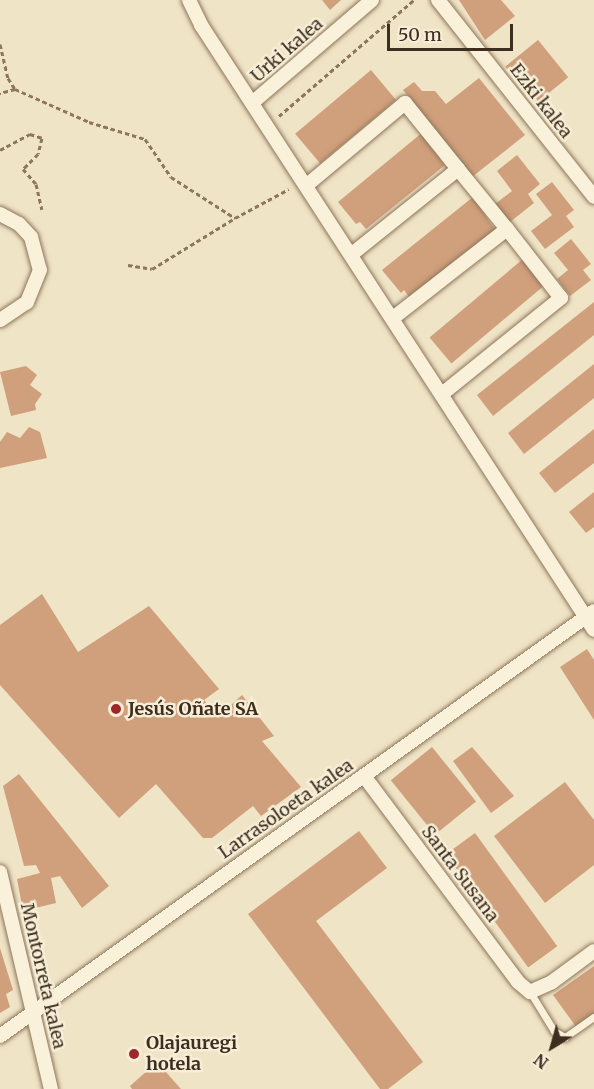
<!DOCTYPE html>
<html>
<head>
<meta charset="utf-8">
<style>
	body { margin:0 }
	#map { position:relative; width:594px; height:1089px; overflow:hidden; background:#f0e4c6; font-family:Merriweather,serif }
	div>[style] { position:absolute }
	.building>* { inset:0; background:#d09f7b; transform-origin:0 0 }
	.path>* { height:3px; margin-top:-1.5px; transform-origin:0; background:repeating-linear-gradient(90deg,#8d765b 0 4.5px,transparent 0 7.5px) }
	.roads { filter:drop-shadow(0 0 2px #8d765b) drop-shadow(0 0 2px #8d765b) }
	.lane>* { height:7px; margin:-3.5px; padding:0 3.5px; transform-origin:3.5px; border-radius:3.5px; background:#faf1db }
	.street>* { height:14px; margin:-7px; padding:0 7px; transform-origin:7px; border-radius:7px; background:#faf1db }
	.dots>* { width:16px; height:16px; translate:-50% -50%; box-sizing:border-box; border:3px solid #f7eed7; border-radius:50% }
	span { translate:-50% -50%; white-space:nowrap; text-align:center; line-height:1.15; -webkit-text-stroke:5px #f7eed7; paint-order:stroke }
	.street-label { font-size:18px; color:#3d2e1f }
	.poi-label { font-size:18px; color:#3d2e1f; font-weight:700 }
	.left { translate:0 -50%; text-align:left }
	.north { position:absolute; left:522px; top:1017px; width:60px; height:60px; -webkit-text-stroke:4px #f7eed7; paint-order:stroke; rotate:217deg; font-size:16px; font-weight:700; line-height:24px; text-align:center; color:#3d2e1f }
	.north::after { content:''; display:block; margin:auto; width:21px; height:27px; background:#3d2e1f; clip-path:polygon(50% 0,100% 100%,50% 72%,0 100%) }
	.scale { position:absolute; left:387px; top:24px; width:126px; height:27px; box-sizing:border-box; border:3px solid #3d2e1f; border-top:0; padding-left:8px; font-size:18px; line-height:21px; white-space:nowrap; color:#3d2e1f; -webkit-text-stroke:4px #f7eed7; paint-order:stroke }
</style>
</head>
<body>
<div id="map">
	<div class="building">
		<i style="clip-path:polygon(322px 0,341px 0,330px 10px)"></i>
		<i style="clip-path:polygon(459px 0,501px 0,515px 16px,485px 40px)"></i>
		<i style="left:538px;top:40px;width:48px;height:42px;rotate:51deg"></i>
		<i style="left:371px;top:70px;width:39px;height:99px;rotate:50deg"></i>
		<i style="clip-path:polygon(479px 78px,525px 135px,472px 177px,403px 90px,414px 82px,422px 91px,435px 91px,446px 104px)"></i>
		<i style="clip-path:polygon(423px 132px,443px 156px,440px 159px,445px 165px,366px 229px,360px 222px,356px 224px,338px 202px)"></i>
		<i style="clip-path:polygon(517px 155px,540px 184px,528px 194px,534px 203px,510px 222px,495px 204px,512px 191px,497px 171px)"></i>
		<i style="clip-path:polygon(552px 182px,574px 210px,566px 216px,574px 227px,545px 249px,531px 231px,552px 215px,536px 194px)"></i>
		<i style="clip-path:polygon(473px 197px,495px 230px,410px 298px,404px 290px,401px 293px,382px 270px)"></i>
		<i style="clip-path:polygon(571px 239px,591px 264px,583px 270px,591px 280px,570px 296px,557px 279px,568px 270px,554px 253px)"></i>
		<i style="left:523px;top:259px;width:34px;height:122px;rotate:50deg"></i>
		<i style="clip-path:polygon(594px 302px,594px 335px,493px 416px,477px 395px)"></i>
		<i style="clip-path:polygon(594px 364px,594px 398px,524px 454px,508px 433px)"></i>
		<i style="clip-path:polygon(26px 366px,37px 375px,30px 385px,42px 394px,35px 404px,36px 410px,11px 416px,0 372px)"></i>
		<i style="clip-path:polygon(29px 427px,40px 432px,47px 458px,0 468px,0 442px,7px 432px,20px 438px)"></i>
		<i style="clip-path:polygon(594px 429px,594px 463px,555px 493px,539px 473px)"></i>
		<i style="clip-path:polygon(594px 492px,594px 527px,586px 533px,569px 512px)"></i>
		<i style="clip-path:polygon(42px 594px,78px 652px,149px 606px,219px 689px,204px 700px,218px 717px,242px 695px,274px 736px,262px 741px,301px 787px,261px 816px,253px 806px,212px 838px,203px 838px,156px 784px,119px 818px,0 685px,0 625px)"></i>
		<i style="clip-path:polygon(587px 649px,594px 660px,594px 720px,560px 667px)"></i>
		<i style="left:432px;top:747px;width:70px;height:53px;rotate:51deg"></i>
		<i style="clip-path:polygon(472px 747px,514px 796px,491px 813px,453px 761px)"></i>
		<i style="clip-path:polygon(19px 774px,109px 886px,82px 908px,60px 876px,51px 878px,56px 903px,23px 911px,17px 879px,40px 873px,36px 865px,24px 866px,3px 786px)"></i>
		<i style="clip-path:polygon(565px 782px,594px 820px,594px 865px,545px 903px,494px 836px)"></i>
		<i style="clip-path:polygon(359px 831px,387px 868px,316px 921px,423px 1062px,388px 1089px,380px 1089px,248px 914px)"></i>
		<i style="left:475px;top:833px;width:140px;height:36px;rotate:54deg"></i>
		<i style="clip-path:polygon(0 948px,13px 990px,6px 994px,10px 1007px,0 1013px)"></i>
		<i style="clip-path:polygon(594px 966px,594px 1016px,577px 1028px,553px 995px)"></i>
		<i style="clip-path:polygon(157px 1062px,181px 1089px,132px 1089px,130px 1086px)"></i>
	</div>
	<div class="path">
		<i style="left:0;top:44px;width:35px;rotate:77deg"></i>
		<i style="left:8px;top:78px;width:13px;rotate:58deg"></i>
		<i style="left:15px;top:89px;width:16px;rotate:165deg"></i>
		<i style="left:15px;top:89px;width:81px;rotate:24deg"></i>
		<i style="left:89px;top:122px;width:59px;rotate:16.9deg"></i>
		<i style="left:145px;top:139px;width:46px;rotate:55.6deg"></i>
		<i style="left:171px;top:177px;width:76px;rotate:32.6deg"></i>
		<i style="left:235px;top:218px;width:61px;rotate:-28.2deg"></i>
		<i style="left:279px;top:116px;width:178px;rotate:-40.7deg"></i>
		<i style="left:0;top:150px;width:34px;rotate:-28deg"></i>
		<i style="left:30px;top:134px;width:13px;rotate:18deg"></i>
		<i style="left:42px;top:138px;width:16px;rotate:104deg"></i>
		<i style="left:38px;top:154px;width:21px;rotate:135deg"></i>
		<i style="left:23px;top:169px;width:20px;rotate:49deg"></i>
		<i style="left:36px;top:184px;width:26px;rotate:77deg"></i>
		<i style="left:128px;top:265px;width:24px;rotate:9deg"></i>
		<i style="left:152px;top:269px;width:97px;rotate:-31.6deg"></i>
	</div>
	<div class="roads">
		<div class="lane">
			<i style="left:530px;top:992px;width:46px;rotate:58.4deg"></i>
			<i style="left:554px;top:1031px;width:13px;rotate:29deg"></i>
			<i style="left:565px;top:1037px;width:35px;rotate:-35deg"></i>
		</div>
		<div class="street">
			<i style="left:189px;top:0;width:28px;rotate:64deg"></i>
			<i style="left:201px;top:25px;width:721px;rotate:56.99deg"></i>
			<i style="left:438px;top:0;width:251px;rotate:51.6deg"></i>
			<i style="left:252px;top:103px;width:158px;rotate:-40.6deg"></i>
			<i style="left:307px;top:185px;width:128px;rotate:-39.9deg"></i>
			<i style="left:405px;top:103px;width:85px;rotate:51.2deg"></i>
			<i style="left:0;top:214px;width:21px;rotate:28deg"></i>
			<i style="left:19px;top:224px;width:18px;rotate:47deg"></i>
			<i style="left:31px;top:237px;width:34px;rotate:75deg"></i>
			<i style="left:40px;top:270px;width:35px;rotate:112deg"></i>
			<i style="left:27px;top:302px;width:32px;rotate:146deg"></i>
			<i style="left:352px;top:254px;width:136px;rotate:-38.7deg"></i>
			<i style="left:458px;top:169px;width:77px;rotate:50.8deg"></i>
			<i style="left:507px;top:229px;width:145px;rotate:142deg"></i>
			<i style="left:442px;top:394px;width:153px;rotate:-38.9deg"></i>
			<i style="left:561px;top:298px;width:88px;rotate:-128deg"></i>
			<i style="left:364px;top:776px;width:257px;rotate:53.2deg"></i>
			<i style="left:518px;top:982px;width:16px;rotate:40deg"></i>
			<i style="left:530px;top:992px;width:24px;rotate:-24deg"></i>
			<i style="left:552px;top:982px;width:52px;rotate:-36.4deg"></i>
			<i style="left:0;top:872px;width:223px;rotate:76.8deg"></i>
			<i style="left:0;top:1036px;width:730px;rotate:-35.58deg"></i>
		</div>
	</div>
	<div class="dots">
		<i style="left:116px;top:709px;background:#9e2828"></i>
		<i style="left:134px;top:1054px;background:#9e2828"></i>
	</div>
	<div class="street-label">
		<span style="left:287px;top:50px;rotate:-41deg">Urki kalea</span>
		<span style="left:541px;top:101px;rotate:52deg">Ezki kalea</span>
		<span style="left:286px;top:809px;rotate:-35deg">Larrasoloeta kalea</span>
		<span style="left:460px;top:874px;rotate:53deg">Santa Susana</span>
		<span style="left:43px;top:976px;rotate:77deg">Montorreta kalea</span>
	</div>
	<div class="poi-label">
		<span class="left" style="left:128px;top:709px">Jesús Oñate SA</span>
		<span class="left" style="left:146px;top:1054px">Olajauregi<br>hotela</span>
	</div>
	<div class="north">N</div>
	<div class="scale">50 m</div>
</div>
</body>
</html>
